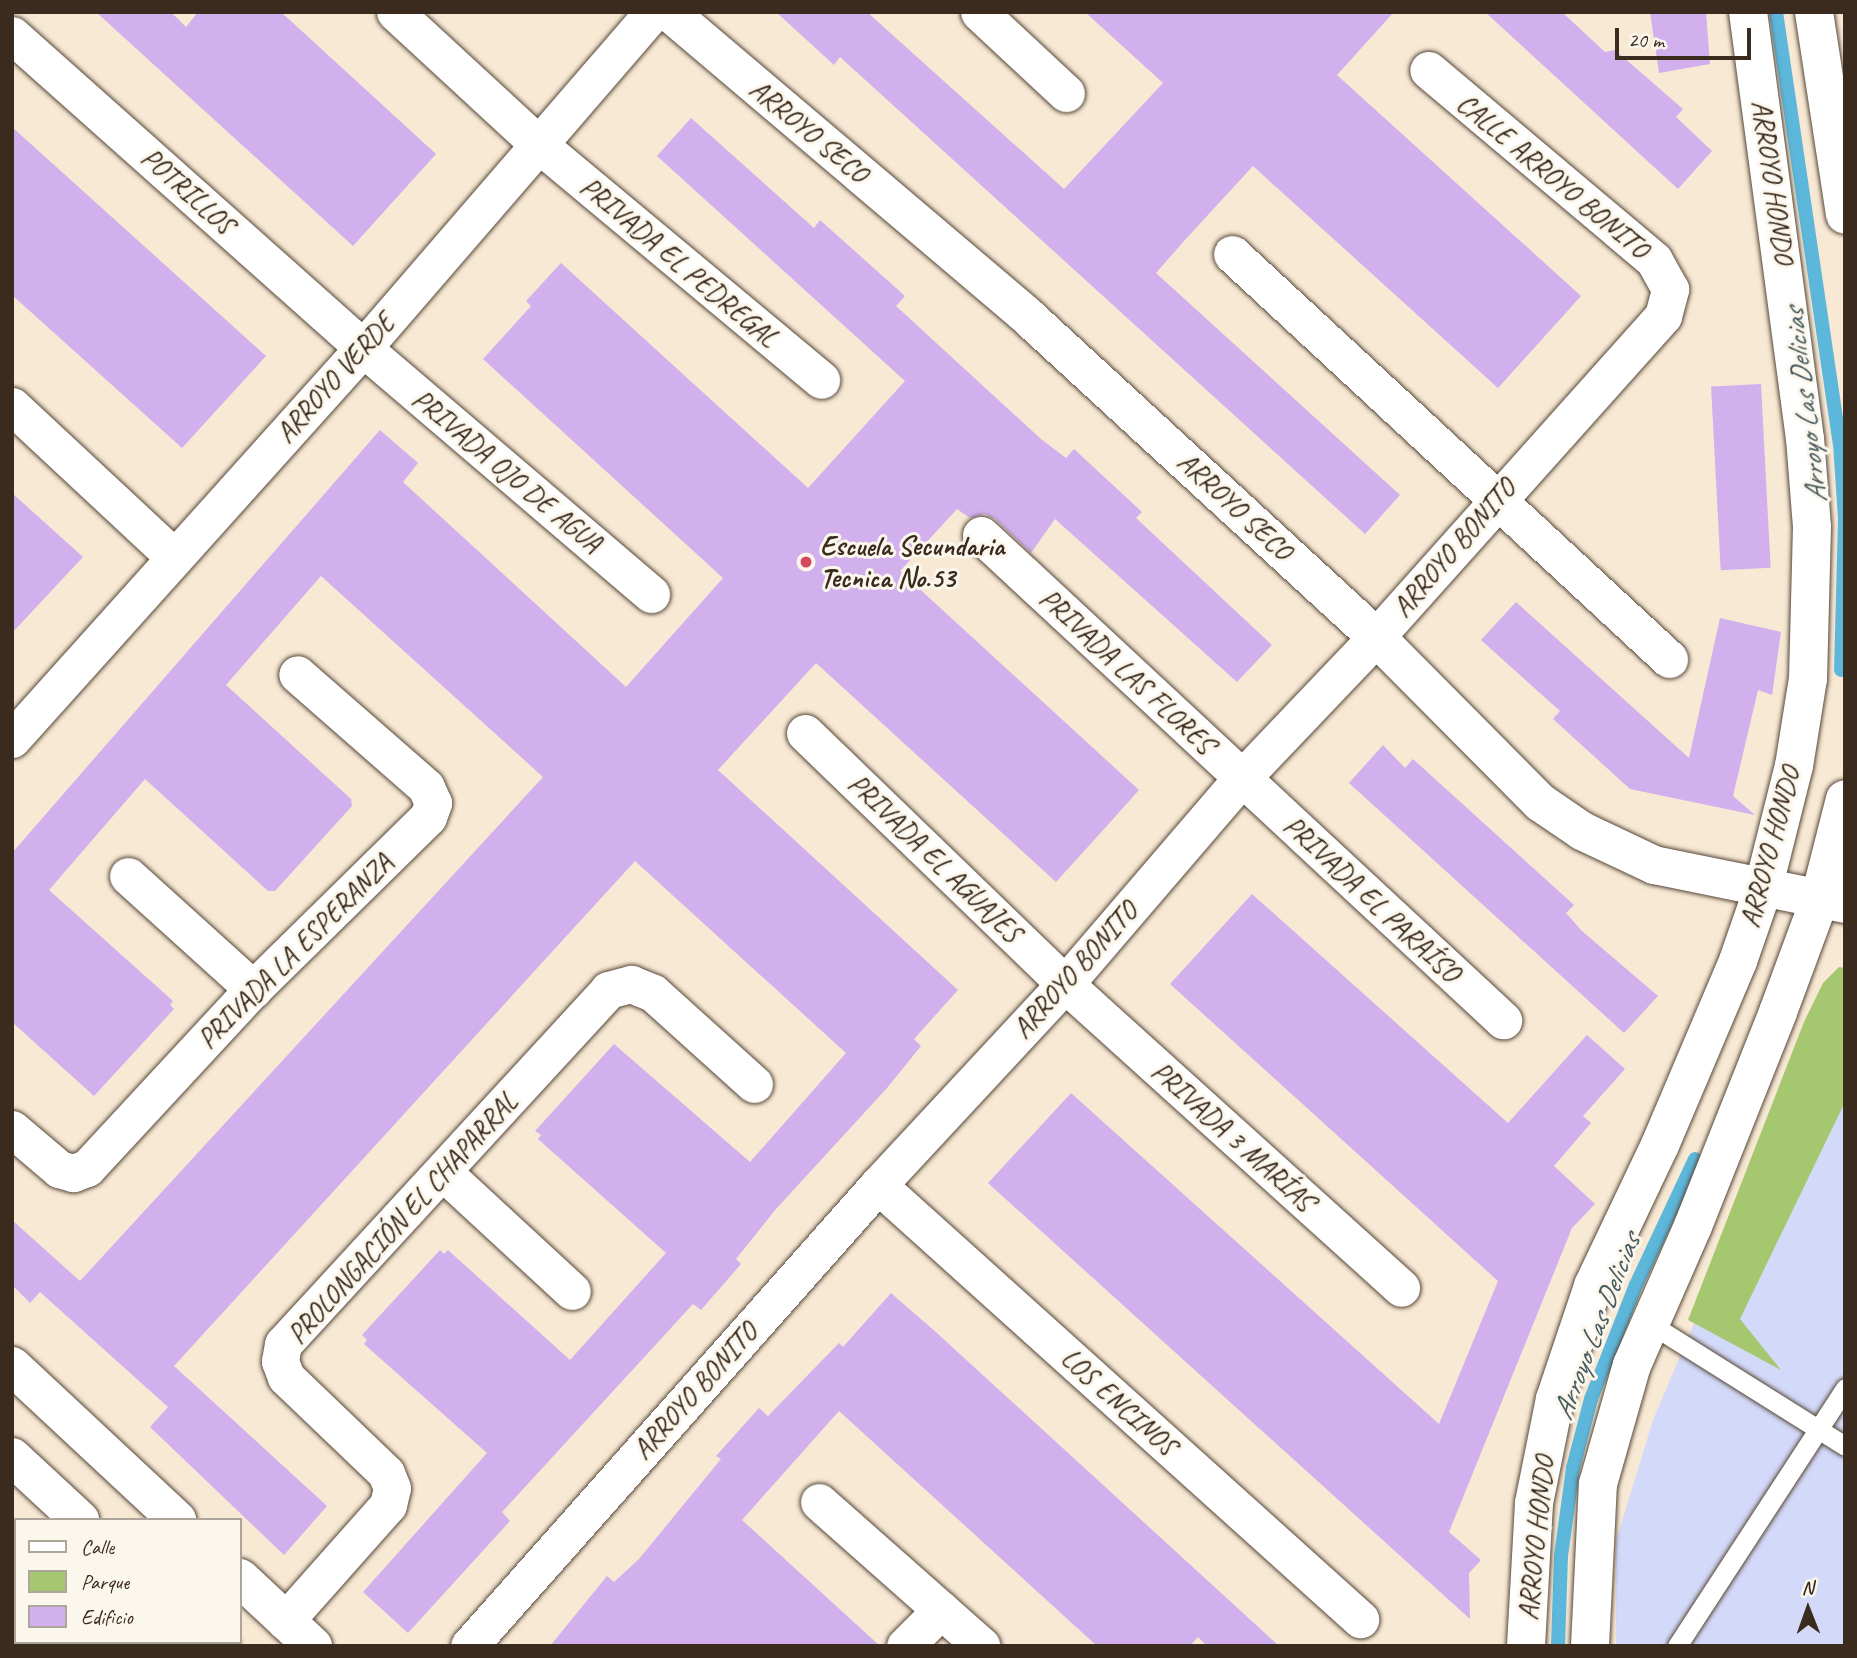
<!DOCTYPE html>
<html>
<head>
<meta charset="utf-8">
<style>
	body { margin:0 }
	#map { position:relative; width:1857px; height:1658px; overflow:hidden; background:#f7e9d4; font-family:Caveat,sans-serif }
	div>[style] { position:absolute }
	.built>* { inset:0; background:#d3d9f9 }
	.green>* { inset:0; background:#a4c770 }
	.stream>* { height:14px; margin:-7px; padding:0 7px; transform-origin:7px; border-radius:7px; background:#5db7db }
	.building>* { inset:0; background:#d2b0ed; transform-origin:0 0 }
	.roads { filter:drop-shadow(0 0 2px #574739) drop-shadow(0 0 2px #574739) }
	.service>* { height:19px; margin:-9.5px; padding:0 9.5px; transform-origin:9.5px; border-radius:9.5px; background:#fff }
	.minor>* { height:37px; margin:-18.5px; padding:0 18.5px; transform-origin:18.5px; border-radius:18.5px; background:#fff }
	.tertiary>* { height:38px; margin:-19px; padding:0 19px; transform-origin:19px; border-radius:19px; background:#fff }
	.secondary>* { height:38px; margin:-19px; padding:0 19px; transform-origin:19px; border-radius:19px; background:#fff }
	.dots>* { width:19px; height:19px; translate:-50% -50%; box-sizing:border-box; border:4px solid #fbf7ec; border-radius:50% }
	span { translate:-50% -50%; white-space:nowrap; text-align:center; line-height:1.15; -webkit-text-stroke:6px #fbf7ec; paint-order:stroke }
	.street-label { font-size:28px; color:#3b2a1e }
	.poi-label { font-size:28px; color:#3b2a1e; font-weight:700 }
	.left { translate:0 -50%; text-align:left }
	.water-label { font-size:30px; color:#475b60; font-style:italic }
	.frame { position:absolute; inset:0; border:14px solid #3b2a1e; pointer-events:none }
	.legend { position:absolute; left:14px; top:1518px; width:228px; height:126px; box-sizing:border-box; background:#fbf7ec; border:2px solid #aea59a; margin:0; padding:9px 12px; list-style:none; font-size:21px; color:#3b2a1e }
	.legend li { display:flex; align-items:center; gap:14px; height:35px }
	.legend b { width:35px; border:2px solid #aea59a }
	.north { position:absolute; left:1773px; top:1574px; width:70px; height:70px; -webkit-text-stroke:5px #fbf7ec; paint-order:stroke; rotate:359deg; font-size:19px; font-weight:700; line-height:28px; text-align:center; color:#3b2a1e }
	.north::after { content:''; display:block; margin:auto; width:24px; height:32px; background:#3b2a1e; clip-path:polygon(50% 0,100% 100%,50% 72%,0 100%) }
	.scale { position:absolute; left:1615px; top:28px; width:136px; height:32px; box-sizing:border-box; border:4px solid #3b2a1e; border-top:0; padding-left:9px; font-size:21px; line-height:24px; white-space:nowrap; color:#3b2a1e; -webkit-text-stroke:5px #fbf7ec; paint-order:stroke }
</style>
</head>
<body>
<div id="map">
	<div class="built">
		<i style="clip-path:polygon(1845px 990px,1845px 1646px,1616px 1646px,1616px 1541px,1653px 1420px,1826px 1014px)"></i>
	</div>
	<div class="green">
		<i style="clip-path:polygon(1839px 967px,1845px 968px,1845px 1102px,1740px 1319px,1781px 1370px,1688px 1320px,1804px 1022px,1823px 983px)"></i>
	</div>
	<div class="stream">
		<i style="left:1776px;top:12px;width:436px;rotate:81.6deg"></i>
		<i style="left:1840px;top:443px;width:76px;rotate:86.2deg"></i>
		<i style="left:1845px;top:519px;width:151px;rotate:91.5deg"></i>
		<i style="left:1558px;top:1646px;width:90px;rotate:-88.1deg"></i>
		<i style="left:1561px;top:1556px;width:89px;rotate:-82.2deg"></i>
		<i style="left:1573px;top:1468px;width:71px;rotate:-75.4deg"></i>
		<i style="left:1591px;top:1399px;width:123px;rotate:-68.5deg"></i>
		<i style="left:1636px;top:1285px;width:139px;rotate:-64.9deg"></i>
	</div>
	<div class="building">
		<i style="clip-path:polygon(96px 12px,171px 12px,186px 27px,198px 12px,281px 12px,436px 154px,353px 246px)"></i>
		<i style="clip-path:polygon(776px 12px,867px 12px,1064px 189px,1163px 83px,1085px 12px,1394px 12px,1337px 75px,1581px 296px,1498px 388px,1253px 166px,1184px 241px,1156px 273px,1400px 495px,1365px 534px,840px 57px,834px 65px)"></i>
		<i style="clip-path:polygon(1485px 12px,1562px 12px,1605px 52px,1615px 50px,1683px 109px,1676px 117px,1712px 151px,1678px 189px)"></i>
		<i style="clip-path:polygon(1650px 12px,1706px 12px,1710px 64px,1659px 73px)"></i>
		<i style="clip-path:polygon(691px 118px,814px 228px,820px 220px,905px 296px,896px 306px,1041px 439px,1066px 458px,1074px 449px,1142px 512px,1136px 518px,1272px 645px,1237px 682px,1055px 519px,1031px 553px,995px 519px,985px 514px,970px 518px,957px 509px,900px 571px,1139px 790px,1105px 828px,1056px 882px,816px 663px,718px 770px,958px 990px,914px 1039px,921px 1046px,887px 1088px,776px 1209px,736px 1259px,741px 1264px,701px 1310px,693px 1304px,502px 1512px,510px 1521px,408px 1633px,363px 1592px,487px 1453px,364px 1344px,367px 1340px,362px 1335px,440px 1250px,444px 1254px,448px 1250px,570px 1360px,666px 1253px,538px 1139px,541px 1135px,535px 1131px,614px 1044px,750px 1162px,846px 1053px,635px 861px,174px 1366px,327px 1506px,284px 1555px,150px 1427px,168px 1407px,40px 1292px,30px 1303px,12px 1285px,12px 1220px,80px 1281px,543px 777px,321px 576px,226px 685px,351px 799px,352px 806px,275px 891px,268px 891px,145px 779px,49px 890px,173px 1001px,170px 1005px,174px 1009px,94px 1096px,12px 1022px,12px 853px,380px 430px,418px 463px,403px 482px,626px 687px,723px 578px,483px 359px,531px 306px,526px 301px,561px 263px,808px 488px,905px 381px,657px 156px)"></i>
		<i style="clip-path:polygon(12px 127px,266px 356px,182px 448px,12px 295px)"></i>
		<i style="left:1761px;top:384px;width:184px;height:50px;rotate:87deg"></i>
		<i style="clip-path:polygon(12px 493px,83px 557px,12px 633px)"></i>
		<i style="clip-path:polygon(1516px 602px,1689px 758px,1720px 618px,1781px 632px,1772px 695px,1758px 690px,1733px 796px,1755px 815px,1630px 789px,1553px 719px,1560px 711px,1481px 640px)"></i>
		<i style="clip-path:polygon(1383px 745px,1405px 768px,1413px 759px,1574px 905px,1566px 913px,1582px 931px,1658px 996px,1624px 1033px,1349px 783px)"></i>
		<i style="clip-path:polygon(1252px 894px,1508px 1123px,1587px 1035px,1625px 1069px,1583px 1116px,1591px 1123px,1554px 1166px,1595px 1204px,1572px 1228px,1449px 1532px,1481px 1560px,1469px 1573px,1470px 1619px,988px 1183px,1071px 1093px,1439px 1424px,1498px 1281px,1170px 984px)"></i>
		<i style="clip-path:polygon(891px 1293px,938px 1334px,1279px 1646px,1207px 1646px,1198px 1637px,1190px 1646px,1097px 1646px,839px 1411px,742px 1520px,880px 1646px,550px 1646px,607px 1576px,614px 1582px,639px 1559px,721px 1459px,716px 1456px,759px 1408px,768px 1416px,839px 1343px,843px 1347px)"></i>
	</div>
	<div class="roads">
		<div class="service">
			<i style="left:1649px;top:1323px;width:231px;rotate:32.1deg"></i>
			<i style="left:1677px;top:1646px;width:308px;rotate:-56.9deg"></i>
		</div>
		<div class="minor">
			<i style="left:395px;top:12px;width:193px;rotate:42.7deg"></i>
			<i style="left:537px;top:143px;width:370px;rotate:39.8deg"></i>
			<i style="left:979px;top:12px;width:119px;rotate:43deg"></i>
			<i style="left:12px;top:35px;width:470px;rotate:41.7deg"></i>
			<i style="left:363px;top:348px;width:379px;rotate:40.5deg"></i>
			<i style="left:1232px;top:254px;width:596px;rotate:42.82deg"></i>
			<i style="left:12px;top:406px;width:220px;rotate:43deg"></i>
			<i style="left:981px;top:535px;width:713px;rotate:42.9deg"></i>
			<i style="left:805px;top:733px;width:361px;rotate:44deg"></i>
			<i style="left:1065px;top:984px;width:453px;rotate:42.1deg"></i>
			<i style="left:12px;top:739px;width:525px;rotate:-48.09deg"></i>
			<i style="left:363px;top:348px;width:444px;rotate:-49.2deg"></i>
			<i style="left:128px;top:876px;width:169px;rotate:42.1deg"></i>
			<i style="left:12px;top:1129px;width:62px;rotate:40.4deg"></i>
			<i style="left:59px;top:1169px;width:15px;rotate:16deg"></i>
			<i style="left:73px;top:1173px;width:15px;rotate:-20deg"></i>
			<i style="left:87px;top:1168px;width:244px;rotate:-47.2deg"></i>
			<i style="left:253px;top:989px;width:245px;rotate:-44.5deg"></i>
			<i style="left:428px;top:817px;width:15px;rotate:-70deg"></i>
			<i style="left:433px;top:803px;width:17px;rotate:-114deg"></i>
			<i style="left:426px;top:787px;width:171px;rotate:-138.8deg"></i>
			<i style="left:444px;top:1173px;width:174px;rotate:42.7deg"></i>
			<i style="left:878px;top:1185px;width:649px;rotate:42deg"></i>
			<i style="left:819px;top:1502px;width:217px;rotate:41.5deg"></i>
			<i style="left:285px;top:1621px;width:155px;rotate:-48.4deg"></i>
			<i style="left:388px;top:1505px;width:17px;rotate:-77deg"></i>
			<i style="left:392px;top:1488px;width:16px;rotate:-112deg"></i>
			<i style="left:386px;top:1473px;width:139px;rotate:-136.2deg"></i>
			<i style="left:286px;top:1377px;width:17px;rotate:-111deg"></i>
			<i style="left:280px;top:1361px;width:17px;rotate:-80deg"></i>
			<i style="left:283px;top:1344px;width:481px;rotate:-47.4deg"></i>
			<i style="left:608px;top:990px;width:24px;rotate:-15deg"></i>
			<i style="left:631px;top:984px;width:24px;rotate:22deg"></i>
			<i style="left:653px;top:993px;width:136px;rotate:42deg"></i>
			<i style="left:469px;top:1646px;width:616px;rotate:-48.42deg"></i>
			<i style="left:878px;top:1185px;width:275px;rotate:-47.1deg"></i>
			<i style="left:1065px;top:984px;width:270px;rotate:-49.4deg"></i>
			<i style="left:1241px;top:779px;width:196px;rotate:-46.4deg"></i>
			<i style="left:1376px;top:637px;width:431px;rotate:-48.2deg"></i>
			<i style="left:1663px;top:316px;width:28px;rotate:-75deg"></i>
			<i style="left:1670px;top:289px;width:33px;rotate:-119deg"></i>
			<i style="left:1654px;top:260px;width:295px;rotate:-139.9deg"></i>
			<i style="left:905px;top:1646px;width:51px;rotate:-45deg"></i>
		</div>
		<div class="tertiary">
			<i style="left:669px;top:12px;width:468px;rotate:40.3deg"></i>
			<i style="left:1026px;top:315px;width:476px;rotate:42.6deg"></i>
			<i style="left:1376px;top:637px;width:234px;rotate:45.2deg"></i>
			<i style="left:1541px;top:803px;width:50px;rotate:34.3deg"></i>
			<i style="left:1582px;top:831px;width:80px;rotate:25.3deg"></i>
			<i style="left:1654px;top:865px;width:195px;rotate:11.5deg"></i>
			<i style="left:1814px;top:12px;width:205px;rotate:81.3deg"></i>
			<i style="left:1526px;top:1646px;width:143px;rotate:-86.8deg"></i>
			<i style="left:1534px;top:1503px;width:106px;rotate:-78.6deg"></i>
			<i style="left:1555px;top:1399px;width:119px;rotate:-71.4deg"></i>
			<i style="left:1593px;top:1286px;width:156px;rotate:-64.6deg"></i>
			<i style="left:1660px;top:1145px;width:200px;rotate:-67deg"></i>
			<i style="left:1738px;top:961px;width:76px;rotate:-70.9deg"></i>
			<i style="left:1763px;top:889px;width:127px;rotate:-75.9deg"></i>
			<i style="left:1794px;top:766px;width:88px;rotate:-80.9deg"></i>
			<i style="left:1808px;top:679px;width:152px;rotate:-88.5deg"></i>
			<i style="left:1812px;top:527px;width:88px;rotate:-94.5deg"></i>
			<i style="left:1805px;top:439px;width:431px;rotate:-97.6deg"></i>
			<i style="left:1590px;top:1646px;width:162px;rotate:-87.2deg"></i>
			<i style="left:1598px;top:1484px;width:124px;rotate:-74.1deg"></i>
			<i style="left:1632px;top:1365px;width:152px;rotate:-66.3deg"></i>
			<i style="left:1693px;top:1226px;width:230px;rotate:-68.3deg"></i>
			<i style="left:1778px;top:1012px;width:118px;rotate:-69.7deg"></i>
			<i style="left:1819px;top:901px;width:105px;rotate:-75.7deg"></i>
		</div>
		<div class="secondary">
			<i style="left:12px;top:1366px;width:226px;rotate:43deg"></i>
			<i style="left:12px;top:1457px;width:93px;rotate:42.8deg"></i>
			<i style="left:240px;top:1578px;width:100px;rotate:43deg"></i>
			<i style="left:216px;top:1642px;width:6px;rotate:45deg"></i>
		</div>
	</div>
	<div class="dots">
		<i style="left:806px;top:562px;background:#d1495b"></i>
	</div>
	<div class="street-label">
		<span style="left:809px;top:131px;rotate:40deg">ARROYO SECO</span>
		<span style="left:1553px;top:176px;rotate:40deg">CALLE ARROYO BONITO</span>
		<span style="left:1773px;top:182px;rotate:82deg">ARROYO HONDO</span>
		<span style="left:188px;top:191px;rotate:42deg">POTRILLOS</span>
		<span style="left:679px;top:262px;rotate:40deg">PRIVADA EL PEDREGAL</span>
		<span style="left:335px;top:378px;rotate:-48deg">ARROYO VERDE</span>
		<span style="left:507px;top:471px;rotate:40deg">PRIVADA OJO DE AGUA</span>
		<span style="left:1235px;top:506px;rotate:43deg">ARROYO SECO</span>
		<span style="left:1454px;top:548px;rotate:-49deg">ARROYO BONITO</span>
		<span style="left:1127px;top:671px;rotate:43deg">PRIVADA LAS FLORES</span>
		<span style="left:1770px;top:847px;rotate:-75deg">ARROYO HONDO</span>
		<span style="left:935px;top:858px;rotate:44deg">PRIVADA EL AGUAJES</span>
		<span style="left:1372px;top:899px;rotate:43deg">PRIVADA EL PARAÍSO</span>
		<span style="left:295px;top:951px;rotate:-45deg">PRIVADA LA ESPERANZA</span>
		<span style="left:1075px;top:970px;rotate:-48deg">ARROYO BONITO</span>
		<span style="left:1233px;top:1136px;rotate:42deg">PRIVADA 3 MARÍAS</span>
		<span style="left:402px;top:1218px;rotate:-48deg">PROLONGACIÓN EL CHAPARRAL</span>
		<span style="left:695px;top:1391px;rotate:-48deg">ARROYO BONITO</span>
		<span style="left:1119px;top:1402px;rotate:42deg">LOS ENCINOS</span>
		<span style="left:1536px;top:1538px;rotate:-84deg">ARROYO HONDO</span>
	</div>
	<div class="poi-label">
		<span class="left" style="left:820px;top:562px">Escuela Secundaria<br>Tecnica No.53</span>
	</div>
	<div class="water-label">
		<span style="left:1805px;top:406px;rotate:-97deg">Arroyo Las Delicias</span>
		<span style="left:1596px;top:1327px;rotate:-69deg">Arroyo Las Delicias</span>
	</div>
	<div class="frame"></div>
	<ul class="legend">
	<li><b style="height:9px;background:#fff"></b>Calle</li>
	<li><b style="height:19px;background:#a4c770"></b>Parque</li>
	<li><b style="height:19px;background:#d2b0ed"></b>Edificio</li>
	</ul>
	<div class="north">N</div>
	<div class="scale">20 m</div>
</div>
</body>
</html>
